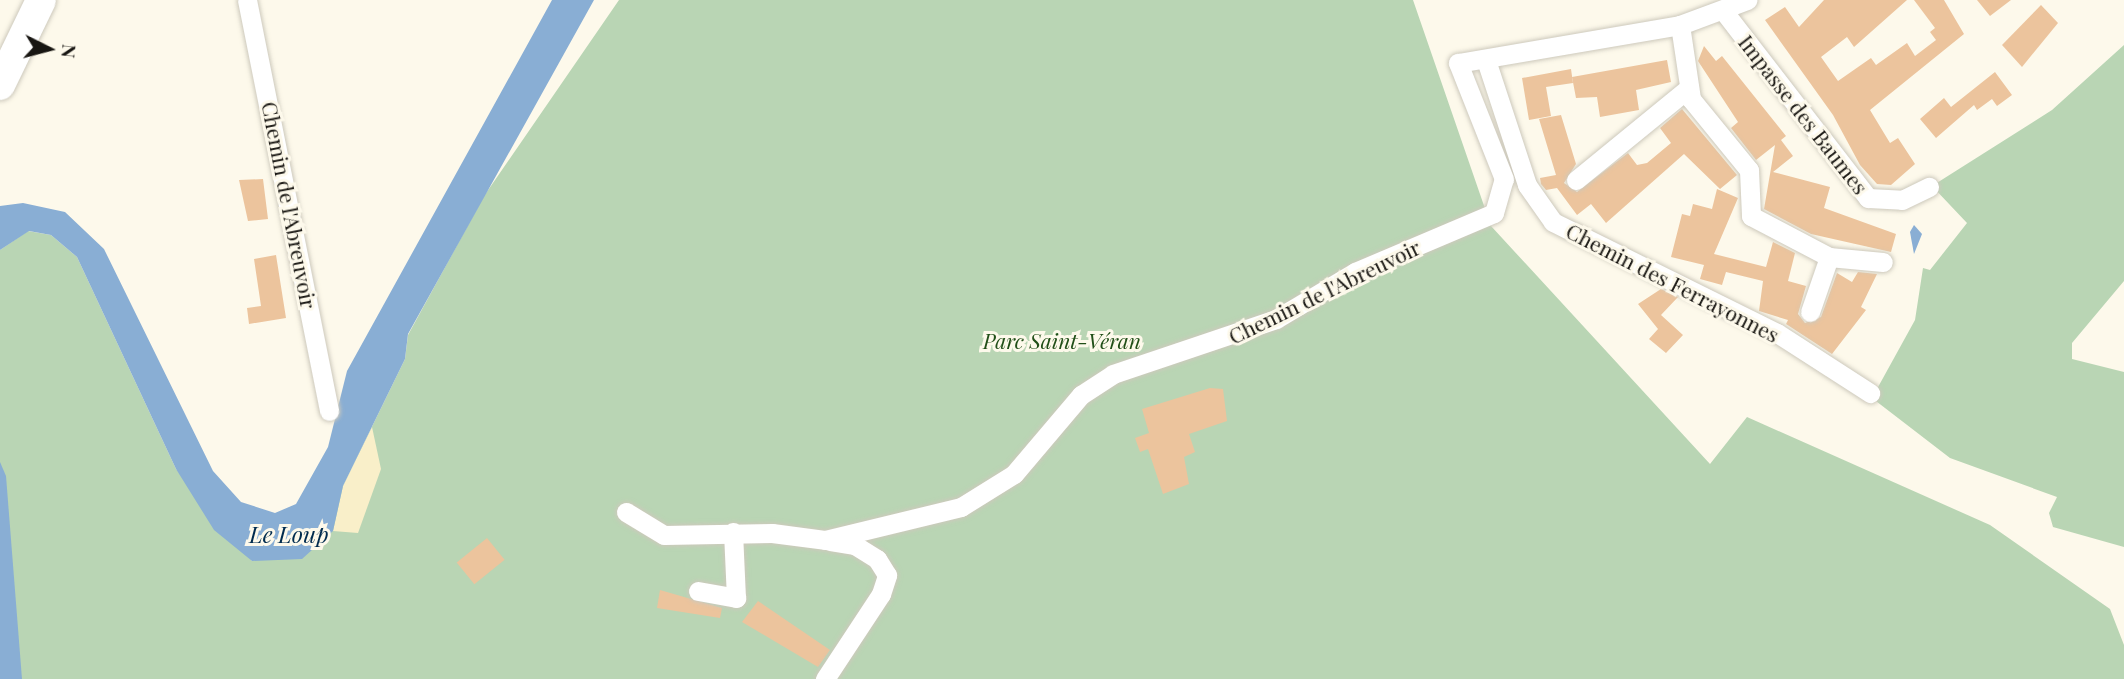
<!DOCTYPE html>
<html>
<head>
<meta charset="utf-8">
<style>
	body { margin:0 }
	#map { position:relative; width:2124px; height:679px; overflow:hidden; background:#fdf9eb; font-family:"Playfair Display",serif }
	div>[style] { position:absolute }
	.green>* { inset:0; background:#b9d5b4 }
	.sand>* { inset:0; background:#f9efc9 }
	.water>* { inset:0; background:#89aed4 }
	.building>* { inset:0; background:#ecc49d; transform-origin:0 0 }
	.roads { filter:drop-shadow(0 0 2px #cdc9bc) drop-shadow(0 0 2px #cdc9bc) }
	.street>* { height:19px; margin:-9.5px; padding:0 9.5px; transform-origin:9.5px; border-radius:9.5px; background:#fff }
	.primary>* { height:30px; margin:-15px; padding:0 15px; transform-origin:15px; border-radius:15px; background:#fff }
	span { translate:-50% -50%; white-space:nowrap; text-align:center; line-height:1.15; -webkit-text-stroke:6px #fdf9eb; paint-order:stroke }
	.street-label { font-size:21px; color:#181612 }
	.park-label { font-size:21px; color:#214f18; font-style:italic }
	.water-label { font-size:23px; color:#002b4e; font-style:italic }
	.north { position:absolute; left:14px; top:14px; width:70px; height:70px; -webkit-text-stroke:5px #fdf9eb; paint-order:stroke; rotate:96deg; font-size:19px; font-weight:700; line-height:28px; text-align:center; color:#181612 }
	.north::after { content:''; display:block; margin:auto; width:24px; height:32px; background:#181612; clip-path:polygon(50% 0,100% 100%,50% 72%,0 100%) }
</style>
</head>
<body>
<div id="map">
	<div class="green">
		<i style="clip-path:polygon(619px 0,1413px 0,1491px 226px,1710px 464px,1747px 417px,1990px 525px,2110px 609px,2124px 645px,2124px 679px,0 679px,0 250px,28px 231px,51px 235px,77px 257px,176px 469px,252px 561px,343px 486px,405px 359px,408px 335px,484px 196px)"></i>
		<i style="clip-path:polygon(2124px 45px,2124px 281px,2072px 343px,2072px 359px,2124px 372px,2124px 547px,2053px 527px,2049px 513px,2057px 497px,1950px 458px,1872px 398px,1915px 320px,1923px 268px,1930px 270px,1967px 223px,1932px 186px,2052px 110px)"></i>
	</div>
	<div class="sand">
		<i style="clip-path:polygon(372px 427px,381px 469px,358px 533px,333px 531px,343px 486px)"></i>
	</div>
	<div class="water">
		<i style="clip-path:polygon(552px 0,594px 0,408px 334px,405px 359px,343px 486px,333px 531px,302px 559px,252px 561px,214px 530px,176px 469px,77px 257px,51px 235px,29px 231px,0 250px,0 206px,23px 203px,65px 212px,104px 249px,213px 471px,241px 502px,275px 513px,296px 504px,328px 447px,347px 371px)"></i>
		<i style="clip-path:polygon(1914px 225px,1922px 234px,1914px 254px,1910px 232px)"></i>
		<i style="clip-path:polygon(0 462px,6px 476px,22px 679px,0 679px)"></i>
	</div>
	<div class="building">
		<i style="clip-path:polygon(1824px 0,1907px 0,1854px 47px,1847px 37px,1821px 57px,1838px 81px,1871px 58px,1876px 65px,1907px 43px,1915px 56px,1936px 40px,1930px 32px,1935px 28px,1914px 0,1944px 0,1964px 34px,1870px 110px,1890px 143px,1898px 138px,1915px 164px,1891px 185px,1877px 184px,1860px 165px,1833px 115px,1765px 20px,1785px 7px,1799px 27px)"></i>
		<i style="clip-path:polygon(1977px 0,2011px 0,1990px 16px)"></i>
		<i style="clip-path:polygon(2041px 5px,2058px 23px,2022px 67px,2002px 45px)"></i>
		<i style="clip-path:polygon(1704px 46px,1716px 61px,1722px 56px,1786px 136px,1781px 140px,1793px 156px,1773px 172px,1830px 187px,1824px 208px,1896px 234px,1891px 252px,1811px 234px,1764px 209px,1775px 145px,1756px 160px,1731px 128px,1738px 122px,1698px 61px)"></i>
		<i style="clip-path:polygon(1667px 60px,1671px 82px,1636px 90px,1639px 110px,1600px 117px,1597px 97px,1576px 98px,1572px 77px)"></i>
		<i style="clip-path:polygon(1571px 69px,1573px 83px,1546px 87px,1551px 116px,1529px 120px,1522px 78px)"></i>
		<i style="clip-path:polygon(1995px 72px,2012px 95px,1997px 106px,1992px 99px,1977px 110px,1974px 105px,1936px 138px,1920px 119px,1944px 98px,1951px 107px)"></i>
		<i style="clip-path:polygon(1682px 109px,1737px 175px,1720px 189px,1684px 154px,1606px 223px,1591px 204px,1577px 215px,1557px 188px,1546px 190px,1541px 184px,1540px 178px,1556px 175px,1539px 119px,1561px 115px,1576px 164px,1564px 183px,1577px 192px,1628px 153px,1637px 165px,1647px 163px,1671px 143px,1660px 128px)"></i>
		<i style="clip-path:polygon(263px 179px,268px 219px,248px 221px,239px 180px)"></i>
		<i style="clip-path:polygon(1717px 189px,1738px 198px,1714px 254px,1766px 267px,1773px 242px,1795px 253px,1788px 281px,1806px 286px,1798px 314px,1805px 323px,1821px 317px,1837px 273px,1852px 282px,1858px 272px,1877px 274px,1861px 307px,1866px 310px,1832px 354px,1786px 324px,1788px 320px,1759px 311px,1763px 281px,1726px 272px,1722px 285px,1700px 279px,1704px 265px,1671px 257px,1682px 214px,1690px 216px,1693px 204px,1712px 209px)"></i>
		<i style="clip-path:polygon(276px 255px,286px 318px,249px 324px,247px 308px,261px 306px,254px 259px)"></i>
		<i style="clip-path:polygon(1661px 289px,1678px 297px,1661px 315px,1683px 335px,1666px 353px,1649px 339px,1658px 329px,1638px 304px)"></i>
		<i style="clip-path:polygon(1210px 388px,1223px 389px,1227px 421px,1189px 434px,1195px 452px,1184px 457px,1189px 484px,1163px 494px,1148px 449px,1140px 452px,1135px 438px,1149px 433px,1142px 409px)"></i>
		<i style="left:487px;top:538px;width:28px;height:39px;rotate:51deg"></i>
		<i style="clip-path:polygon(660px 590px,722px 608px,720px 618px,657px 608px)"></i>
		<i style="clip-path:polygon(758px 601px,830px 650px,818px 667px,742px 622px)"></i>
	</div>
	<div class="roads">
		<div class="street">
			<i style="left:247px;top:0;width:419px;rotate:78.7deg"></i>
			<i style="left:1725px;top:13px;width:234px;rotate:52.3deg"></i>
			<i style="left:1868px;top:198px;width:34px;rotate:3deg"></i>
			<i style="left:1902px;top:200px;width:30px;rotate:-26deg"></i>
			<i style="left:1680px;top:25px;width:75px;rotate:81.5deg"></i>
			<i style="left:1691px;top:99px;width:92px;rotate:50.8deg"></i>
			<i style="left:1749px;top:170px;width:46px;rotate:87.5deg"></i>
			<i style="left:1751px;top:216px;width:88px;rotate:27.7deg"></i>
			<i style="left:1829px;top:257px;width:58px;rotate:109.1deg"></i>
			<i style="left:1486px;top:60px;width:132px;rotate:71.8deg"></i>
			<i style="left:1527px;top:185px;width:45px;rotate:54.9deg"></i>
			<i style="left:1553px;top:222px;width:250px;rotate:26.4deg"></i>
			<i style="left:1777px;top:333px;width:111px;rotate:32.8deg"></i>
			<i style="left:1576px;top:180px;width:146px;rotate:-39.2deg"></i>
			<i style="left:1829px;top:257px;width:54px;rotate:5.3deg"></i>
			<i style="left:626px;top:512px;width:44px;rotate:31.2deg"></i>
			<i style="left:664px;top:535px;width:108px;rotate:-1.1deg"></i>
			<i style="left:772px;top:533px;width:53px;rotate:7.5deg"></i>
			<i style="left:825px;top:540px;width:140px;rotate:-13.6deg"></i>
			<i style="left:961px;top:507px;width:62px;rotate:-31.9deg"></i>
			<i style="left:1014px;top:474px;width:104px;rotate:-49.7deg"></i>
			<i style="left:1081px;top:395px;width:38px;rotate:-33deg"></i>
			<i style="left:1113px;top:374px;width:172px;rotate:-18.6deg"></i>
			<i style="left:1276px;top:319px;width:92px;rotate:-30.7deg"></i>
			<i style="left:1355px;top:272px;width:151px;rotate:-23deg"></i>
			<i style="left:1494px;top:213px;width:35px;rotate:-74deg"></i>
			<i style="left:1504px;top:179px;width:125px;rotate:-111.6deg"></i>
			<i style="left:1458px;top:63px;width:225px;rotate:-9.7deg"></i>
			<i style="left:1680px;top:25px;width:72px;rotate:-20.5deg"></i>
			<i style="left:698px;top:591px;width:39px;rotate:10deg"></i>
			<i style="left:736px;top:598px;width:66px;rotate:-92.6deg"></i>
			<i style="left:825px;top:679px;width:102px;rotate:-56.6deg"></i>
			<i style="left:881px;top:594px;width:20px;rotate:-72deg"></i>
			<i style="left:887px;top:575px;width:19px;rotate:-122deg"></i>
			<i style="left:877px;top:559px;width:26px;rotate:-148deg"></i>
			<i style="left:855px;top:545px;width:25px;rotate:-171deg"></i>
		</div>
		<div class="primary">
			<i style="left:0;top:85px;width:94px;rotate:-64.2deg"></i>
		</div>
	</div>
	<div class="street-label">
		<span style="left:1804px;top:114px;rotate:52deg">Impasse des Baumes</span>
		<span style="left:290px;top:205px;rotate:79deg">Chemin de l'Abreuvoir</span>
		<span style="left:1673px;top:282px;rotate:27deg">Chemin des Ferrayonnes</span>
		<span style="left:1324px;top:291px;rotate:-26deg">Chemin de l'Abreuvoir</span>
	</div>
	<div class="park-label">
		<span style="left:1062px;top:340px">Parc Saint-Véran</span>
	</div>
	<div class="water-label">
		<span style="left:289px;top:534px">Le Loup</span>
	</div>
	<div class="north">N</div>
</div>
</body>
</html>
